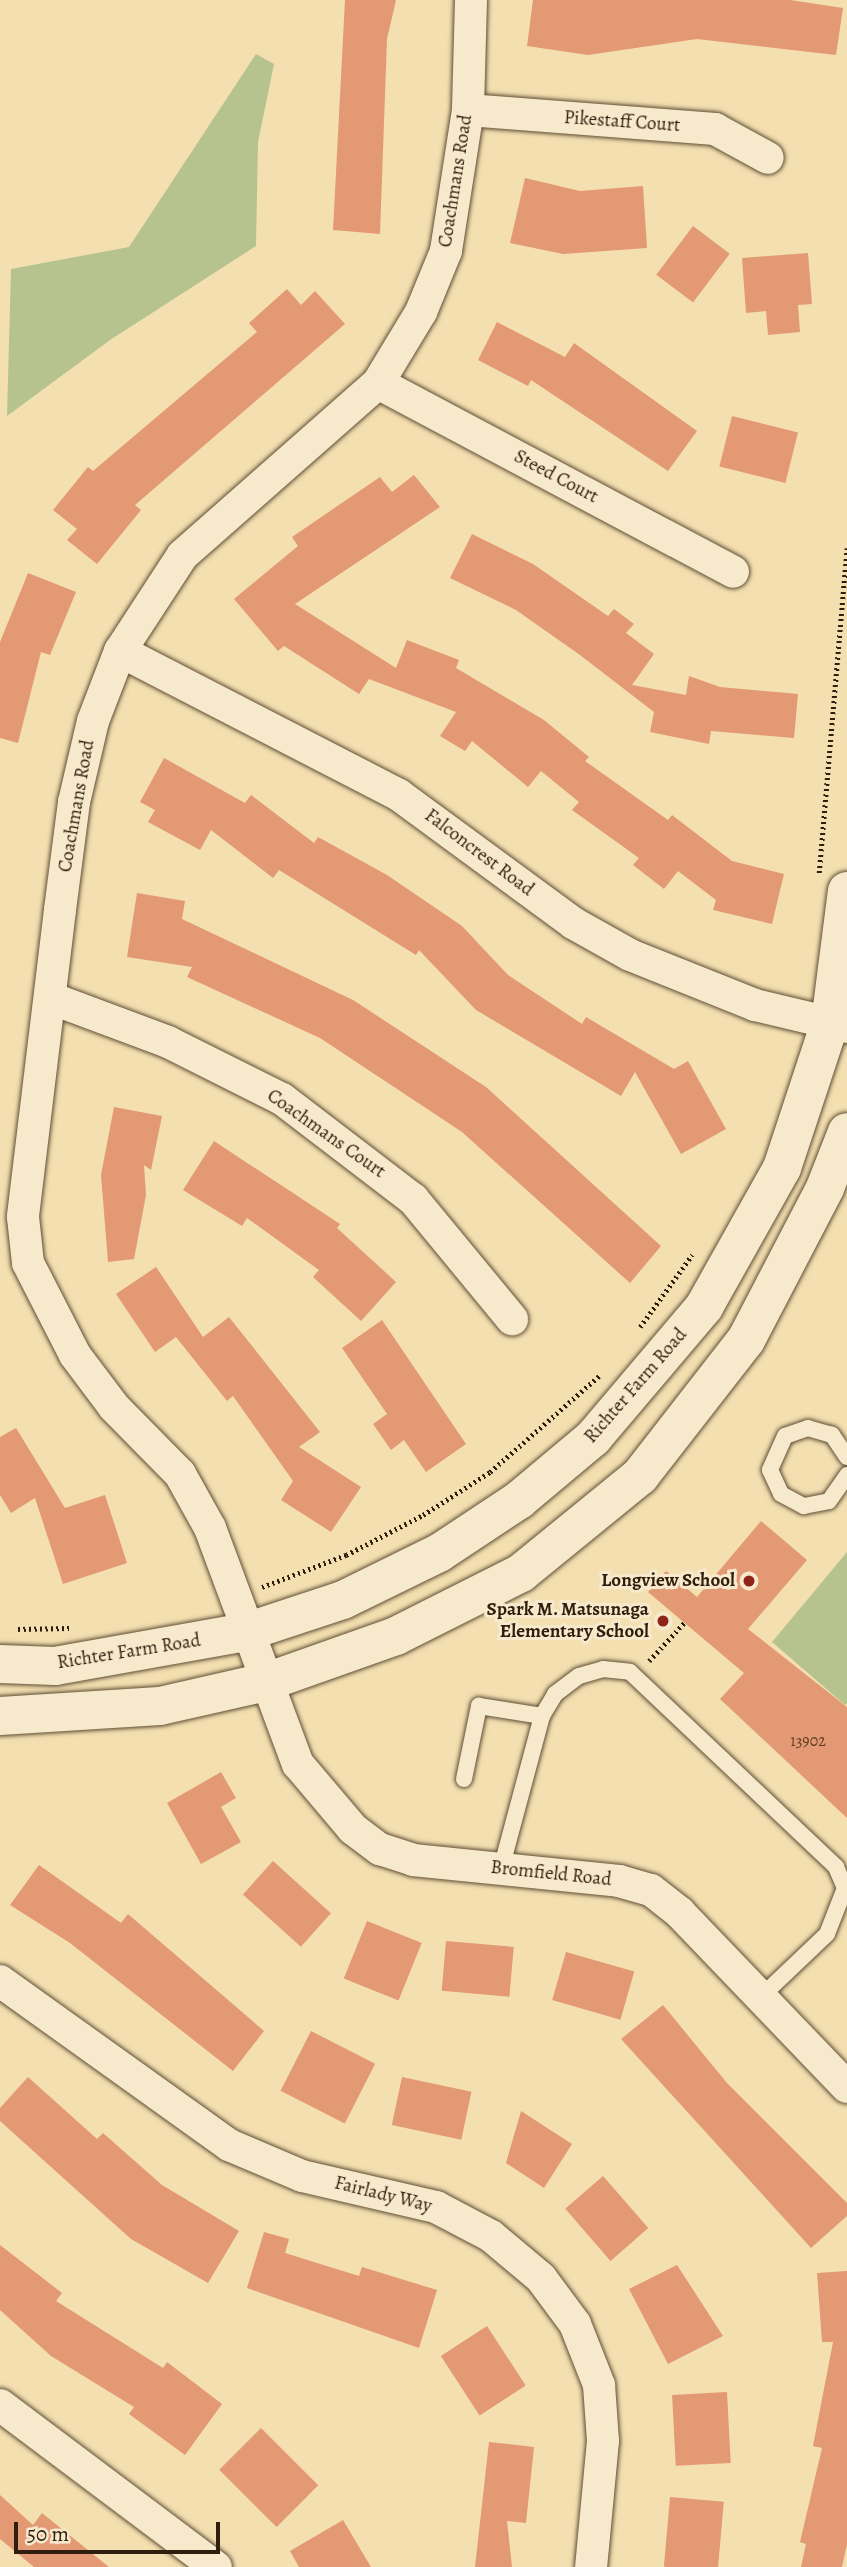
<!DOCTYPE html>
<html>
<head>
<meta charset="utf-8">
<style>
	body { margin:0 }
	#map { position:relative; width:847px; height:2567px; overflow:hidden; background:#f3dfb0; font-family:Alegreya,serif }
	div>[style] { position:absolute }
	.green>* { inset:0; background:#b6c38e }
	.building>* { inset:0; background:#e39974; transform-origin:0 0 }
	.path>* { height:4.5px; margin-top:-2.25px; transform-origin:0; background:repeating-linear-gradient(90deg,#2f1d0d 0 2px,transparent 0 5.5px) }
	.roads { filter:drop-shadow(0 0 2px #604e36) drop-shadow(0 0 2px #604e36) }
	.lane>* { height:16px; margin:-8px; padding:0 8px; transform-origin:8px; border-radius:8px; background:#f7eacc }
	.street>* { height:32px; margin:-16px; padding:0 16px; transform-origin:16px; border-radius:16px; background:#f7eacc }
	.secondary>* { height:38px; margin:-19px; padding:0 19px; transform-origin:19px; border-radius:19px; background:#f7eacc }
	.dots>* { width:19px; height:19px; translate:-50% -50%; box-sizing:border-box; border:4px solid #f7eacc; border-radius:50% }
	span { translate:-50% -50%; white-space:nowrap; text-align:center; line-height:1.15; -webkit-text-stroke:6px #f7eacc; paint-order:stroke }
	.number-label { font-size:16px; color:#5c3c27 }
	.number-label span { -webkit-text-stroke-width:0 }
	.street-label { font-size:19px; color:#2f1d0d }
	.poi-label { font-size:19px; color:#2f1d0d; font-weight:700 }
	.right { translate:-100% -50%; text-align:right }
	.scale { position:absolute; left:14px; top:2522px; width:206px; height:32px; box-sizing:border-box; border:4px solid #2f1d0d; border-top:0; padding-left:9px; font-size:21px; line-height:24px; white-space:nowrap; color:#2f1d0d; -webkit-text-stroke:5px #f7eacc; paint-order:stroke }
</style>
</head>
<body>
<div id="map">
	<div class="green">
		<i style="clip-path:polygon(256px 54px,274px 64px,258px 142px,256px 246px,110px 340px,7px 416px,11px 269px,129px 247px)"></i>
		<i style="clip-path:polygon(847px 1552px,847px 1703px,845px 1705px,772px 1642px)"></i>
	</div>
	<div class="building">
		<i style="clip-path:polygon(345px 0,396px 0,387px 39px,380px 234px,333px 230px)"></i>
		<i style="clip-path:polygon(533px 0,790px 0,843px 8px,836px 55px,697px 39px,588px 55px,527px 46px)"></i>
		<i style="clip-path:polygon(525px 178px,580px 191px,643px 186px,647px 248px,563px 254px,510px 243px)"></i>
		<i style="left:693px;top:226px;width:46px;height:61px;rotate:37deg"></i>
		<i style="clip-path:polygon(808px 253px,812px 304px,798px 305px,800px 332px,768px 335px,766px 311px,746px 313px,742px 258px)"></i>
		<i style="clip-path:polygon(287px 289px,301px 305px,315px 291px,345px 324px,135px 505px,141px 510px,97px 564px,67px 540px,77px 529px,53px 510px,88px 467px,93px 471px,257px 332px,249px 323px)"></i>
		<i style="clip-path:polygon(497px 322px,565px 357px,574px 343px,697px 431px,668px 471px,531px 380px,528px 386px,478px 360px)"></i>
		<i style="left:732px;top:416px;width:68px;height:52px;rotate:14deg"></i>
		<i style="clip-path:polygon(414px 475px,440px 507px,295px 604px,396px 668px,407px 640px,459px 660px,456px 668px,544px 720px,589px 757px,585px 761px,668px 820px,672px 815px,732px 861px,784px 874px,772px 924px,713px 910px,716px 900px,678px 871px,664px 889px,633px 865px,639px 858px,572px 810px,579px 802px,541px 771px,528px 787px,472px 741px,465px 751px,440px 736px,456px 712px,369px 679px,359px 694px,284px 646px,278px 651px,234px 599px,298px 546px,292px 537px,380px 477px,392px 492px)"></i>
		<i style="clip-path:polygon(472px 534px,533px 564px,608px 616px,614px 609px,634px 624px,626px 633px,654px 654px,632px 685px,686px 695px,689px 676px,720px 687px,798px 694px,794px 738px,711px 731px,709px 744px,650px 732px,654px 712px,580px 655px,516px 610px,450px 578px)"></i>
		<i style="clip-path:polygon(28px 573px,76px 592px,50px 655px,41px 652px,18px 743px,0 738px,0 642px)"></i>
		<i style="clip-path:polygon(164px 758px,245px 803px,251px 795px,314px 843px,318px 837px,387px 875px,462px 926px,508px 975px,582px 1024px,586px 1017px,674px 1069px,688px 1061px,726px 1129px,681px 1154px,635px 1072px,621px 1096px,476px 1010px,419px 950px,416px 955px,279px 870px,273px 878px,211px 830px,200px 850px,148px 822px,155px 810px,140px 802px)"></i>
		<i style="clip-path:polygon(137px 893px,185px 901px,182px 919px,353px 1000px,486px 1087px,661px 1246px,630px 1283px,462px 1132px,320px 1038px,187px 977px,192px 967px,127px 957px)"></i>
		<i style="clip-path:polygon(114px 1107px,162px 1116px,151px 1170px,144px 1165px,146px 1195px,134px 1259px,108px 1262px,101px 1175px)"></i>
		<i style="clip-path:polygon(214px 1141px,340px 1224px,337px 1228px,396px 1282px,361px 1321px,313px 1277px,319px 1270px,247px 1218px,242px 1226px,183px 1190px)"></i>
		<i style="clip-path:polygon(156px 1267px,203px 1337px,229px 1317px,320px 1432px,299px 1447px,361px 1487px,331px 1532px,281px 1500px,293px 1481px,233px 1396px,227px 1401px,176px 1337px,155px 1352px,116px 1294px)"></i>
		<i style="clip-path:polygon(382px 1320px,466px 1444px,426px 1472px,404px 1440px,391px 1450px,373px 1424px,387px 1414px,342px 1348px)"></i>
		<i style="clip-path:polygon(16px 1428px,65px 1508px,105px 1495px,127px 1563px,63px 1584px,35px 1498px,11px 1513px,0 1495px,0 1437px)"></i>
		<i style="clip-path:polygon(761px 1521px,807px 1560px,748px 1629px,847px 1707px,847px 1818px,720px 1699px,744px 1673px,648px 1592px,666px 1571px,697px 1597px)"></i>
		<i style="clip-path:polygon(221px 1772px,236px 1798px,221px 1807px,241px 1842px,201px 1864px,167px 1803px)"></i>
		<i style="left:273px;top:1861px;width:78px;height:45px;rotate:42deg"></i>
		<i style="clip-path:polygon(39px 1865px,121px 1923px,128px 1914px,264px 2031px,233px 2071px,70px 1943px,10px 1905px)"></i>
		<i style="left:367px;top:1921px;width:59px;height:62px;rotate:22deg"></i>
		<i style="left:446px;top:1941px;width:68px;height:50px;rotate:5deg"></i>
		<i style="left:566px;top:1952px;width:71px;height:50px;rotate:16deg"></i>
		<i style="clip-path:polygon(663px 2005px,727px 2083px,847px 2203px,847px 2216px,811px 2248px,621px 2039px)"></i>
		<i style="left:311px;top:2031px;width:72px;height:67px;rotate:27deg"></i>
		<i style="clip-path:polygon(28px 2077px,97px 2139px,103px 2133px,162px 2185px,239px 2231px,208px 2283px,131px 2239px,0 2121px,0 2108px)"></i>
		<i style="left:402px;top:2077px;width:71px;height:49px;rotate:12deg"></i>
		<i style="clip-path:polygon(521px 2111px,572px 2144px,544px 2188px,506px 2163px)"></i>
		<i style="left:603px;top:2176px;width:69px;height:50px;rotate:49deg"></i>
		<i style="clip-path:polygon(264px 2232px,289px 2239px,285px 2253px,359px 2276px,362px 2267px,437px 2290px,419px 2348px,247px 2288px)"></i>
		<i style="clip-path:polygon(0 2245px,62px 2293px,56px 2301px,163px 2368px,167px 2362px,222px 2404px,185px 2455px,129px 2414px,134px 2407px,51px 2356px,0 2310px)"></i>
		<i style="clip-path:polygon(677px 2265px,723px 2336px,668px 2364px,629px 2289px)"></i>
		<i style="clip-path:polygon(847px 2271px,847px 2544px,842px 2567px,801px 2567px,806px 2544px,800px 2542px,822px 2448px,813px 2446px,833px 2342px,822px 2342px,817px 2273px)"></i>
		<i style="left:487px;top:2326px;width:71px;height:55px;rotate:57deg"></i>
		<i style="left:727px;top:2392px;width:71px;height:55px;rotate:87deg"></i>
		<i style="left:261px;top:2428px;width:81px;height:59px;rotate:45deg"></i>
		<i style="clip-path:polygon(489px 2442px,534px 2447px,526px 2523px,507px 2521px,512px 2567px,475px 2567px)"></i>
		<i style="clip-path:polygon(0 2495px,33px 2525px,42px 2513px,109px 2567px,34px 2567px,0 2539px)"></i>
		<i style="left:670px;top:2497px;width:54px;height:70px;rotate:5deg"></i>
		<i style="clip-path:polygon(343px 2520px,371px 2567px,299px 2567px,290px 2551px)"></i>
	</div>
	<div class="path">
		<i style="left:819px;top:873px;width:326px;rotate:-85.1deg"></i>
		<i style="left:640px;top:1327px;width:89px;rotate:-54.2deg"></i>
		<i style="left:262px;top:1587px;width:90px;rotate:-20.9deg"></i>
		<i style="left:346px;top:1555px;width:87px;rotate:-27.5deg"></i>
		<i style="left:423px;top:1515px;width:80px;rotate:-32.7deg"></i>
		<i style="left:490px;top:1472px;width:148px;rotate:-41.4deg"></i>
		<i style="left:18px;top:1629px;width:51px;rotate:-1.1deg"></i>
		<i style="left:649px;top:1661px;width:52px;rotate:-47.4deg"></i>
	</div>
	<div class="roads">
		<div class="lane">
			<i style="left:847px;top:1457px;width:27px;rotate:-124deg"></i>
			<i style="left:832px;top:1435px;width:25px;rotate:-164deg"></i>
			<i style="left:808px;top:1428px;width:24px;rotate:161deg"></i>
			<i style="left:785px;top:1436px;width:37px;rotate:114deg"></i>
			<i style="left:770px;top:1470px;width:26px;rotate:65deg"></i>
			<i style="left:781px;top:1494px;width:26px;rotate:28deg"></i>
			<i style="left:804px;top:1506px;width:25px;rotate:-11deg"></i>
			<i style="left:829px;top:1501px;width:32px;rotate:-55deg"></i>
			<i style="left:464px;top:1779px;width:75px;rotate:-78.4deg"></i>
			<i style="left:479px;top:1706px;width:64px;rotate:9deg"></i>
			<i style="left:501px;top:1869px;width:158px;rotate:-75deg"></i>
			<i style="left:542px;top:1716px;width:26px;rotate:-59deg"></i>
			<i style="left:555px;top:1694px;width:30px;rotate:-37deg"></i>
			<i style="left:579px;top:1676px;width:25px;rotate:-16deg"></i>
			<i style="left:603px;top:1669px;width:27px;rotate:6deg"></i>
			<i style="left:630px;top:1672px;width:284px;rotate:43.4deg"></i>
			<i style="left:836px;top:1867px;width:23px;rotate:67deg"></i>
			<i style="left:845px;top:1888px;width:49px;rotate:111.4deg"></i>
			<i style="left:827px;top:1934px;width:90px;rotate:136.4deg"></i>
		</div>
		<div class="street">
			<i style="left:471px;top:0;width:110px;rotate:91.6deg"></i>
			<i style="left:468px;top:110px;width:143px;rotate:98.9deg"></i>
			<i style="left:446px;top:251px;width:66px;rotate:112.3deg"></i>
			<i style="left:421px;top:312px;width:83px;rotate:121.2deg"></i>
			<i style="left:378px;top:383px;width:261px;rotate:138.6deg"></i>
			<i style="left:182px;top:556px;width:113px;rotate:123.1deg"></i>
			<i style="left:120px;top:651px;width:75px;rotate:111.1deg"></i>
			<i style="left:93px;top:721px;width:83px;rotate:103.2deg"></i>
			<i style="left:74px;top:802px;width:109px;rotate:97.4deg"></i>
			<i style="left:60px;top:910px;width:309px;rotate:96.9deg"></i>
			<i style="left:23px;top:1217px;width:46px;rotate:83.8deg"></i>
			<i style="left:28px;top:1263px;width:103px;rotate:62.9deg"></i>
			<i style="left:75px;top:1355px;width:65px;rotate:53.1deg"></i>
			<i style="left:114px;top:1407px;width:94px;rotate:45.4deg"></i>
			<i style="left:180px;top:1474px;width:62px;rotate:60.9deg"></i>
			<i style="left:210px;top:1528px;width:252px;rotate:69.6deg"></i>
			<i style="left:298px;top:1764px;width:85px;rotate:49.8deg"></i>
			<i style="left:353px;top:1829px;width:34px;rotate:37deg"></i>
			<i style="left:380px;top:1849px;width:35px;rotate:18deg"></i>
			<i style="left:413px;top:1860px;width:207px;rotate:5.8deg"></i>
			<i style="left:619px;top:1881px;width:33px;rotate:16deg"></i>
			<i style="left:651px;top:1890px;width:37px;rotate:38deg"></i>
			<i style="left:680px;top:1913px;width:241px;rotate:46.2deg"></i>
			<i style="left:468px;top:110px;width:248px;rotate:4.4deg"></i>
			<i style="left:715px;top:129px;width:60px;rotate:28.7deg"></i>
			<i style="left:378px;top:383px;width:402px;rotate:28deg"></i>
			<i style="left:120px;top:651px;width:314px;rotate:27.3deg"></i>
			<i style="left:399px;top:795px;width:216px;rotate:36.3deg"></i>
			<i style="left:573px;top:923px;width:65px;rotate:29.3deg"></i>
			<i style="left:630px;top:955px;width:135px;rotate:21.8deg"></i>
			<i style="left:755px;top:1005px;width:95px;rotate:13.4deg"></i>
			<i style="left:53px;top:999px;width:123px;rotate:20.5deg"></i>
			<i style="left:168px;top:1042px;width:127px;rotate:26.6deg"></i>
			<i style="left:282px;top:1099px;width:165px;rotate:37.4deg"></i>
			<i style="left:413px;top:1199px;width:156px;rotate:50.5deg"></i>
			<i style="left:0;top:1981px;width:282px;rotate:35.6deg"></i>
			<i style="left:229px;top:2145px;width:79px;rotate:23deg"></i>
			<i style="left:302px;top:2176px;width:138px;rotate:13deg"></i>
			<i style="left:436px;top:2207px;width:62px;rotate:27.8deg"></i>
			<i style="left:491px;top:2236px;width:65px;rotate:40deg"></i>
			<i style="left:541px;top:2278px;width:57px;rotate:53.5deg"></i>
			<i style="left:575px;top:2324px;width:66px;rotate:68.5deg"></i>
			<i style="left:599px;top:2385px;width:56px;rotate:85.9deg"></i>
			<i style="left:603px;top:2441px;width:127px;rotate:95.4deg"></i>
			<i style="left:0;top:2405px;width:270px;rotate:36.9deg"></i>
		</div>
		<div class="secondary">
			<i style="left:0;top:1664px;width:55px;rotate:2.1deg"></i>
			<i style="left:55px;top:1666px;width:194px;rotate:-10.1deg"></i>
			<i style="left:246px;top:1632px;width:102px;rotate:-18.3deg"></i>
			<i style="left:343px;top:1600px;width:107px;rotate:-26.1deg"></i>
			<i style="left:439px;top:1553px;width:96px;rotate:-33.5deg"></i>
			<i style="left:519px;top:1500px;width:97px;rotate:-40deg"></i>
			<i style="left:593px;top:1438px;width:172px;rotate:-49.7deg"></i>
			<i style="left:704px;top:1307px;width:159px;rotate:-60.7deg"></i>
			<i style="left:782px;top:1168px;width:153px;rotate:-71.7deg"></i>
			<i style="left:830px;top:1023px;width:133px;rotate:-82.7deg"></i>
			<i style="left:0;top:1716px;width:160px;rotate:-3.6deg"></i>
			<i style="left:160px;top:1706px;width:109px;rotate:-12.8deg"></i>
			<i style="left:266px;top:1682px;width:138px;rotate:-19.5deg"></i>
			<i style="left:396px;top:1636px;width:140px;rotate:-26.7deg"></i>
			<i style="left:521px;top:1573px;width:154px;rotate:-39.2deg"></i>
			<i style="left:640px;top:1476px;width:172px;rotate:-52.1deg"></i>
			<i style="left:746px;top:1340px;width:171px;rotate:-62.5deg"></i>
			<i style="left:825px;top:1188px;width:60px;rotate:-68.6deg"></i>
		</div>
	</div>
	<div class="dots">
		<i style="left:749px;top:1581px;background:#8f2418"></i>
		<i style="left:663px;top:1621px;background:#8f2418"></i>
	</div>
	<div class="number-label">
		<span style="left:808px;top:1741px">13902</span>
	</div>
	<div class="street-label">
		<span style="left:622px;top:122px;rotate:4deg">Pikestaff Court</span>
		<span style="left:456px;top:181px;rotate:-81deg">Coachmans Road</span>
		<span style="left:556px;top:477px;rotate:28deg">Steed Court</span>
		<span style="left:77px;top:806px;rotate:-80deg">Coachmans Road</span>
		<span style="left:479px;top:853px;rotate:37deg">Falconcrest Road</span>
		<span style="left:326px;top:1134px;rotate:35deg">Coachmans Court</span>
		<span style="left:636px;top:1386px;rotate:-49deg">Richter Farm Road</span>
		<span style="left:129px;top:1652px;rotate:-9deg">Richter Farm Road</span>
		<span style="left:551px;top:1874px;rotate:6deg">Bromfield Road</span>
		<span style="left:383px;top:2195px;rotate:14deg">Fairlady Way</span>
	</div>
	<div class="poi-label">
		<span class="right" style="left:735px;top:1581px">Longview School</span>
		<span class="right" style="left:649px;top:1621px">Spark M. Matsunaga<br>Elementary School</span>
	</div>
	<div class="scale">50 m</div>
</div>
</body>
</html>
